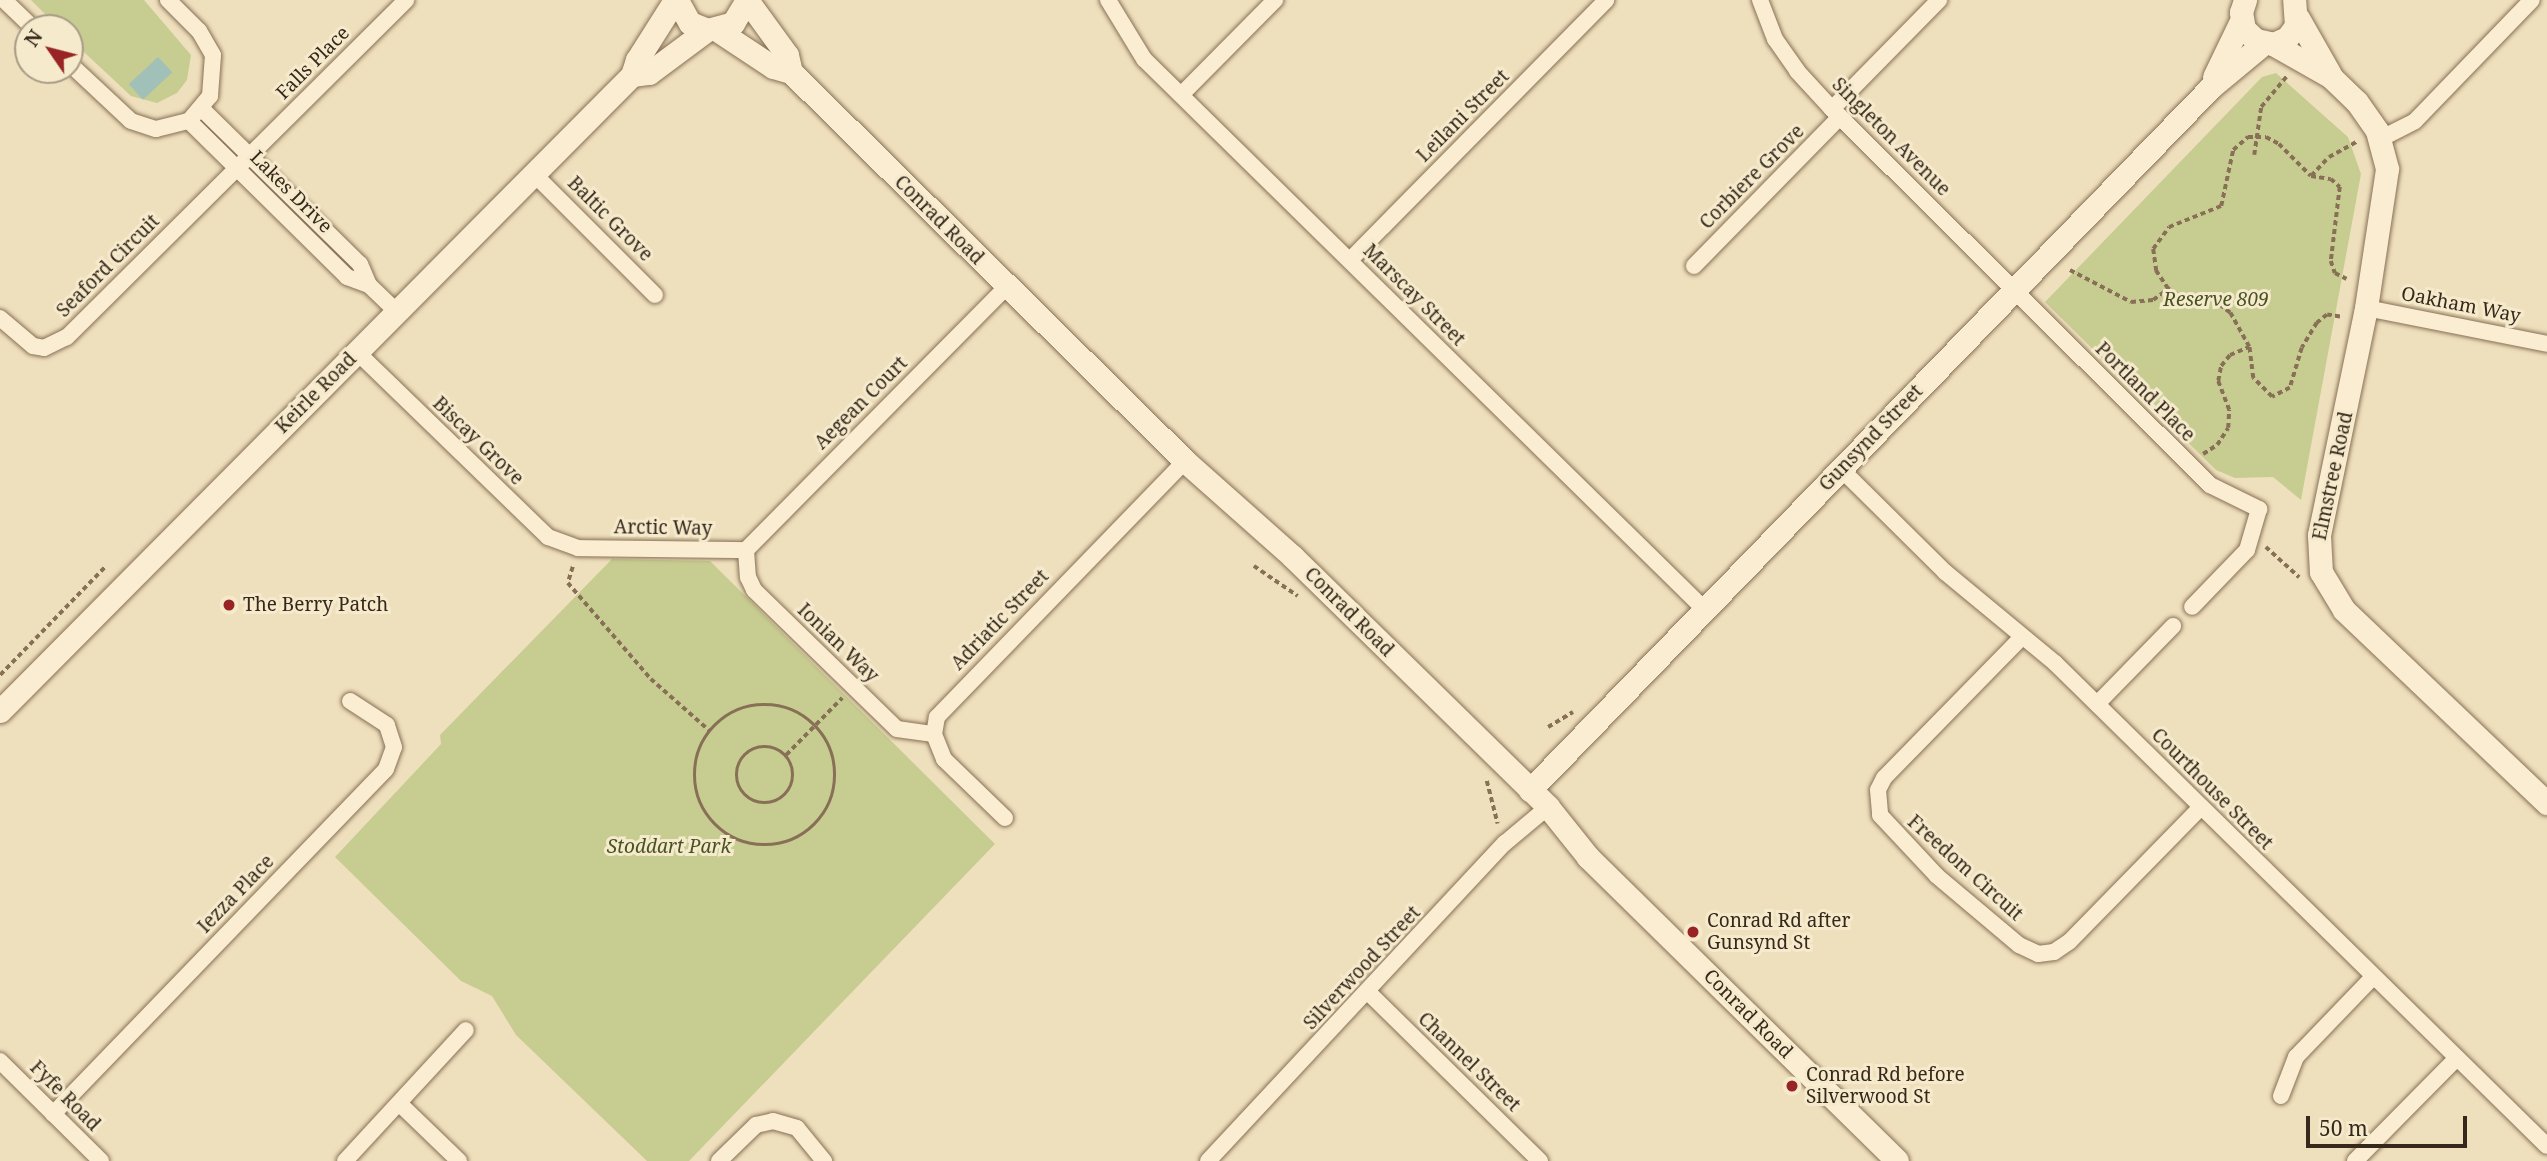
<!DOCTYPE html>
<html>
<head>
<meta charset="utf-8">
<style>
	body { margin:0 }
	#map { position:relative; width:2547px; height:1161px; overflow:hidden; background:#efe0bd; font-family:"Noto Serif",serif }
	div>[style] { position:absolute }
	.green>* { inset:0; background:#c7cd91 }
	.water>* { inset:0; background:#a1c0b7; transform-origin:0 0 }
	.path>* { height:3.5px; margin-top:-1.75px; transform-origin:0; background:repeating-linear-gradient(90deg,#887056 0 5px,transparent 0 8.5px) }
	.path>.ring { margin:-1.75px; padding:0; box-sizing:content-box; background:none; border:3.5px solid #887056; border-radius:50% }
	.roads { filter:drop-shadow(0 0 2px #887056) drop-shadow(0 0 2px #887056) }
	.street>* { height:16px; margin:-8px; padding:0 8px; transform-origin:8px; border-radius:8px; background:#faedd1 }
	.secondary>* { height:23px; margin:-11.5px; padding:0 11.5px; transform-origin:11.5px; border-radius:11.5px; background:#faedd1 }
	.dots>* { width:19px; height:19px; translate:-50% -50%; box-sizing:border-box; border:4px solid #f6eacd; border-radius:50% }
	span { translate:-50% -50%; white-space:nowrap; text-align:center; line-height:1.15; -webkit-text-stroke:6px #f6eacd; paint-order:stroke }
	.street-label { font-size:19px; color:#36281b }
	.park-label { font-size:19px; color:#475421; font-style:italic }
	.poi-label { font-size:19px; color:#36281b }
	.left { translate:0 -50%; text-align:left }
	.north { position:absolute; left:14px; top:14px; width:70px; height:70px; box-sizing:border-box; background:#f6eacd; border:2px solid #a99c86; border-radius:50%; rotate:305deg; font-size:19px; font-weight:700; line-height:28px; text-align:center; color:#36281b }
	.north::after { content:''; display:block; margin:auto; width:24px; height:32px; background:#992425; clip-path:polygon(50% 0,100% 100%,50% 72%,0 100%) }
	.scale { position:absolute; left:2306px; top:1116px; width:161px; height:32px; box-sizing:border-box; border:4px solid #36281b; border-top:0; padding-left:9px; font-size:21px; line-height:24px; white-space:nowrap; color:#36281b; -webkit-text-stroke:5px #f6eacd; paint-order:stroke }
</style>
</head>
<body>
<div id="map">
	<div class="green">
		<i style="clip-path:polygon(31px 0,144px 0,191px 55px,187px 80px,177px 93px,157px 103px,131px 96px,70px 39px,70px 28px,59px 28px)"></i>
		<i style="clip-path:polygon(2276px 73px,2348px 137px,2361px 174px,2301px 500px,2273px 477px,2235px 478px,2216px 470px,2045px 302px,2262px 77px)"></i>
		<i style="clip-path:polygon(612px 559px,710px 561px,995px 844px,689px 1161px,647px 1161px,516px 1035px,492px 996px,461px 981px,335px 857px,441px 744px,440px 735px)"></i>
	</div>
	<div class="water">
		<i style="left:158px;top:57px;width:21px;height:40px;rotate:47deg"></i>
	</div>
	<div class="path">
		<i style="left:2254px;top:155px;width:49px;rotate:-81.7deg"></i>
		<i style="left:2261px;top:107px;width:40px;rotate:-50deg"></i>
		<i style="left:2311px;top:176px;width:26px;rotate:-47deg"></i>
		<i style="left:2329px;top:157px;width:31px;rotate:-29deg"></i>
		<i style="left:2070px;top:270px;width:69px;rotate:27.7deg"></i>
		<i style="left:2131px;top:302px;width:22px;rotate:-5deg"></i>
		<i style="left:2153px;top:300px;width:19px;rotate:-36deg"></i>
		<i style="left:2340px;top:317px;width:13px;rotate:-171deg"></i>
		<i style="left:2327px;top:315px;width:13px;rotate:141deg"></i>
		<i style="left:2317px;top:323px;width:29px;rotate:121deg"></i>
		<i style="left:2302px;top:348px;width:42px;rotate:106.7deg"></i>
		<i style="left:2290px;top:388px;width:20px;rotate:153deg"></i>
		<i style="left:2272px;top:397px;width:27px;rotate:-135deg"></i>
		<i style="left:2253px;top:378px;width:31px;rotate:-97deg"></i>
		<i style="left:2249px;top:347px;width:39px;rotate:-119deg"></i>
		<i style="left:2230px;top:313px;width:16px;rotate:-142deg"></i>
		<i style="left:2217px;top:303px;width:33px;rotate:-173deg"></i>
		<i style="left:2184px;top:299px;width:19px;rotate:-148deg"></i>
		<i style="left:2168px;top:289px;width:22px;rotate:-124deg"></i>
		<i style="left:2156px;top:271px;width:22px;rotate:-98deg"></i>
		<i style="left:2153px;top:249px;width:27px;rotate:-54deg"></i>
		<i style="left:2169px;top:227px;width:56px;rotate:-22deg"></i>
		<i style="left:2221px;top:206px;width:57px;rotate:-77.9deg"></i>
		<i style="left:2233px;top:150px;width:20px;rotate:-41deg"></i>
		<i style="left:2248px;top:137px;width:18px"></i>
		<i style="left:2266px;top:137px;width:15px;rotate:28deg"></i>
		<i style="left:2279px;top:144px;width:45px;rotate:45deg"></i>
		<i style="left:2311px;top:176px;width:20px;rotate:9deg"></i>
		<i style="left:2331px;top:179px;width:12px;rotate:42deg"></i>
		<i style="left:2340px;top:187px;width:75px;rotate:96.9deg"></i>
		<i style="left:2331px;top:261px;width:13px;rotate:72deg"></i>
		<i style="left:2335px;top:273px;width:13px;rotate:27deg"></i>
		<i style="left:2203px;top:454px;width:17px;rotate:-33deg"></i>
		<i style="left:2217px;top:445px;width:20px;rotate:-57deg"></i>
		<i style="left:2228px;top:428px;width:18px;rotate:-87deg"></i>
		<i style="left:2229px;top:410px;width:31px;rotate:-111deg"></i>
		<i style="left:2218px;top:381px;width:15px;rotate:-79deg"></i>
		<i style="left:2221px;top:366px;width:14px;rotate:-51deg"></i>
		<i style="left:2230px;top:355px;width:21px;rotate:-23deg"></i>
		<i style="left:2266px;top:547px;width:45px;rotate:42.3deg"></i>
		<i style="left:1254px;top:566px;width:53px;rotate:34.3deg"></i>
		<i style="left:573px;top:567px;width:17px;rotate:107deg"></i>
		<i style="left:568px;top:583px;width:127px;rotate:49.2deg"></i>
		<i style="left:651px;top:679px;width:79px;rotate:41.4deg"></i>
		<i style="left:0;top:675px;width:152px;rotate:-45.8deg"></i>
		<i class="ring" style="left:695px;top:705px;width:136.5px;height:136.5px"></i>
		<i style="left:1548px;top:727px;width:29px;rotate:-31deg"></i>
		<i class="ring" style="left:737px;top:747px;width:52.5px;height:52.5px"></i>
		<i style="left:786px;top:755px;width:80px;rotate:-45.5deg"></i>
		<i style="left:1487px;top:781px;width:44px;rotate:75.7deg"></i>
	</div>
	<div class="roads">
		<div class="street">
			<i style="left:4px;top:0;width:40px;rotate:44deg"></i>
			<i style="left:1108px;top:0;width:69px;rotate:58.6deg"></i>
			<i style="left:1144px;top:59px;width:785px;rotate:44.48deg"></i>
			<i style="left:1760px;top:0;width:42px;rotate:69deg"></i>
			<i style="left:1775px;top:39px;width:39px;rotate:55deg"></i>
			<i style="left:1797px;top:71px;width:52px;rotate:47.4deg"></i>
			<i style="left:1832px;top:109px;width:533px;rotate:44.85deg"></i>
			<i style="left:2210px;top:485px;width:55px;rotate:26.1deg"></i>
			<i style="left:2259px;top:509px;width:43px;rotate:106.3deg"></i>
			<i style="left:2247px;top:550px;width:79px;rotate:134deg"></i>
			<i style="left:70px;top:64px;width:83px;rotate:43.1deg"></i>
			<i style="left:131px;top:121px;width:26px;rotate:18deg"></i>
			<i style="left:156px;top:129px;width:34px;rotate:-14deg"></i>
			<i style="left:189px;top:121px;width:33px;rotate:-50deg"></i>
			<i style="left:210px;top:96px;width:41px;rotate:-85.8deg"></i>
			<i style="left:213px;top:55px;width:28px;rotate:-120deg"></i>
			<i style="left:199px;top:31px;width:44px;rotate:-135deg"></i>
			<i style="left:1181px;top:95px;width:134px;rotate:-45.3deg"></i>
			<i style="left:202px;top:109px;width:221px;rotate:44.5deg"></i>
			<i style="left:360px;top:264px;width:23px;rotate:67deg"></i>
			<i style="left:369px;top:285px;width:39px;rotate:44deg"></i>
			<i style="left:1832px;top:109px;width:153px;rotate:-45.5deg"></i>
			<i style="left:189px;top:121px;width:222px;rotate:44.6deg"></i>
			<i style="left:347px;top:277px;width:23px;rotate:20deg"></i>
			<i style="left:2380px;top:139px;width:39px;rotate:-27deg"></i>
			<i style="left:2415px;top:121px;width:168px;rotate:-46deg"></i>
			<i style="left:534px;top:174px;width:171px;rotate:45deg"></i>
			<i style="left:1350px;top:260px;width:365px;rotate:-45.4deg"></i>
			<i style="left:1694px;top:266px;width:209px;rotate:-45.6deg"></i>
			<i style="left:2366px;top:308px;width:185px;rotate:11.2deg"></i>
			<i style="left:0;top:318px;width:43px;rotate:40.3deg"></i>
			<i style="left:33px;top:346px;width:11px;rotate:10deg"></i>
			<i style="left:44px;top:348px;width:25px;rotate:-26deg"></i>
			<i style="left:67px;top:337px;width:478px;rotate:-44.8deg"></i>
			<i style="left:357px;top:352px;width:266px;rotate:44.1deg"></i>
			<i style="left:548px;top:537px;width:32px;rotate:20deg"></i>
			<i style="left:578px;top:548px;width:168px;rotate:0.7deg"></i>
			<i style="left:1841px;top:469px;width:146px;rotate:44.7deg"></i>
			<i style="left:1945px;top:572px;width:143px;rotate:39.6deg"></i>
			<i style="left:2055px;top:663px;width:689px;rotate:44.47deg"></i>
			<i style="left:746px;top:550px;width:370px;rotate:-45.3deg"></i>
			<i style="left:746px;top:550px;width:27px;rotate:86deg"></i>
			<i style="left:748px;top:577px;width:14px;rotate:65deg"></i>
			<i style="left:754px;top:590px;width:199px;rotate:44.2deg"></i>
			<i style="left:897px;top:729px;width:37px;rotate:8deg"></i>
			<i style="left:2022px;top:637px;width:197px;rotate:134.4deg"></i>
			<i style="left:1884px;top:778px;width:13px;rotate:117deg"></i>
			<i style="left:1878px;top:790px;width:25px;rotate:85deg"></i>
			<i style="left:1880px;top:815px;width:83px;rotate:46.9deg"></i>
			<i style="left:1937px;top:876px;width:107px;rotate:40.1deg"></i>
			<i style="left:2019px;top:945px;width:21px;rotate:25deg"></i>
			<i style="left:2038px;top:954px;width:16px;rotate:-7deg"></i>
			<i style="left:2054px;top:952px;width:18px;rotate:-34deg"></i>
			<i style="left:2069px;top:942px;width:189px;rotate:-45.6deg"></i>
			<i style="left:2097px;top:704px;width:109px;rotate:-45.7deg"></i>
			<i style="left:1005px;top:818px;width:85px;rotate:-136deg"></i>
			<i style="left:944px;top:759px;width:27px;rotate:-112deg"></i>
			<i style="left:934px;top:734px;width:17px;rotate:-80deg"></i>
			<i style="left:937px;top:717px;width:356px;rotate:-45.9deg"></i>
			<i style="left:1369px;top:993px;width:240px;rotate:44.5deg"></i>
			<i style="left:0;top:1061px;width:142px;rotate:44.7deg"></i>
			<i style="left:2281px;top:1096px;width:42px;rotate:-69deg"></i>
			<i style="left:2296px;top:1057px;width:111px;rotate:-46.1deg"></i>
			<i style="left:400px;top:1104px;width:82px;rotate:44deg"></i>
			<i style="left:53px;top:1114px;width:479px;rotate:-46deg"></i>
			<i style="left:386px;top:769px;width:23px;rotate:-70deg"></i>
			<i style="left:394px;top:747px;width:23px;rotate:-108deg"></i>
			<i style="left:387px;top:725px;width:44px;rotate:-147deg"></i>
			<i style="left:345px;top:1161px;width:178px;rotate:-47.3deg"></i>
			<i style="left:719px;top:1161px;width:52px;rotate:-44.2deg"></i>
			<i style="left:756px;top:1125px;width:17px;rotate:-13deg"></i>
			<i style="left:773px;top:1121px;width:25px;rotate:16deg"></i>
			<i style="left:797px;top:1128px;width:43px;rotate:50.7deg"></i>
			<i style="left:1208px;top:1161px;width:435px;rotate:-47deg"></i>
			<i style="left:1505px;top:843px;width:56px;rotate:-39.9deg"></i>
			<i style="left:2355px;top:1161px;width:145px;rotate:-45.3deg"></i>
		</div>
		<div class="secondary">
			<i style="left:677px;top:0;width:26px;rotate:61deg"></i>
			<i style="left:690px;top:23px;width:18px;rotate:22deg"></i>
			<i style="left:707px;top:30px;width:27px;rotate:-15deg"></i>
			<i style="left:733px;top:23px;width:27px;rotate:-59deg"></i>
			<i style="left:747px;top:0;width:68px;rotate:54deg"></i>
			<i style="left:787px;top:55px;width:17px;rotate:77deg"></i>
			<i style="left:2245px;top:0;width:13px;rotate:108deg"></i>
			<i style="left:2241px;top:12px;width:17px;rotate:80deg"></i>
			<i style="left:2244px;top:29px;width:16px;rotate:43deg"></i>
			<i style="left:2256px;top:40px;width:17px;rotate:13deg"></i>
			<i style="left:2273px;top:44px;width:15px;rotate:-23deg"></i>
			<i style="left:2287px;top:38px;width:15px;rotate:-53deg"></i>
			<i style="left:2296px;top:26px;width:26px;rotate:-94deg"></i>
			<i style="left:2298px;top:18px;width:64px;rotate:60.3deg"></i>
			<i style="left:717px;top:30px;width:67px;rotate:33.5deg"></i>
			<i style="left:773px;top:67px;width:19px;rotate:16deg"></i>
			<i style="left:791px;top:72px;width:554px;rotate:44.63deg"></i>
			<i style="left:1185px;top:461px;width:144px;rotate:41.6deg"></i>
			<i style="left:1293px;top:557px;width:357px;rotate:44.4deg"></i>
			<i style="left:1548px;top:807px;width:64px;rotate:51.3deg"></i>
			<i style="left:1588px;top:857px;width:433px;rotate:44.5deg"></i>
			<i style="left:2273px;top:44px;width:67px;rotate:29.6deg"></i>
			<i style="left:2331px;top:77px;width:36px;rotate:44deg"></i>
			<i style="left:2357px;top:102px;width:35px;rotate:55deg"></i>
			<i style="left:2377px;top:131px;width:39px;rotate:75deg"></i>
			<i style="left:2387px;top:169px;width:141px;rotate:98.6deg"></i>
			<i style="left:2366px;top:308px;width:232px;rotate:101.7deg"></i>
			<i style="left:2319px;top:535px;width:37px;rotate:87deg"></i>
			<i style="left:2321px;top:572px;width:44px;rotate:58.8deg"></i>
			<i style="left:2344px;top:610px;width:280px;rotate:43.6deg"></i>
			<i style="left:632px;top:75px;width:17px;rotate:-7deg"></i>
			<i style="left:649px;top:73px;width:72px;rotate:-36.6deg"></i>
			<i style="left:2214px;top:77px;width:62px;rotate:-64.3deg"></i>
			<i style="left:0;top:711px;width:897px;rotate:-45.18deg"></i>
			<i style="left:632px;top:75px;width:16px;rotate:-72deg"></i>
			<i style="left:637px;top:60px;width:71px;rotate:-57.7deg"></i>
			<i style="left:1530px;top:790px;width:979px;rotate:-45.91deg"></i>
			<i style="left:2211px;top:87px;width:69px;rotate:-39.7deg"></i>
		</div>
	</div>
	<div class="dots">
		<i style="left:229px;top:605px;background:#992425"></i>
		<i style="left:1693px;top:932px;background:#992425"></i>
		<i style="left:1792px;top:1086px;background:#992425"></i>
	</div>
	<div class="street-label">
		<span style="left:313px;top:63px;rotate:-45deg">Falls Place</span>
		<span style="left:1463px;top:116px;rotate:-45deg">Leilani Street</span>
		<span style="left:1891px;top:137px;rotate:45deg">Singleton Avenue</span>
		<span style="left:1752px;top:177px;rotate:-45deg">Corbiere Grove</span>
		<span style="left:291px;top:192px;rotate:45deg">Lakes Drive</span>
		<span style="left:610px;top:219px;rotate:45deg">Baltic Grove</span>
		<span style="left:939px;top:220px;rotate:45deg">Conrad Road</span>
		<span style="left:108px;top:266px;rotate:-45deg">Seaford Circuit</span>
		<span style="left:1414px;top:295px;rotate:45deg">Marscay Street</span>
		<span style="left:2461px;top:305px;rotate:11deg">Oakham Way</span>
		<span style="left:2145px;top:392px;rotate:45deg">Portland Place</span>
		<span style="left:316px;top:393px;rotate:-45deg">Keirle Road</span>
		<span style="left:861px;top:403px;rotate:-45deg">Aegean Court</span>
		<span style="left:1871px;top:438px;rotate:-46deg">Gunsynd Street</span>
		<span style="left:478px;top:441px;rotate:44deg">Biscay Grove</span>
		<span style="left:2333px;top:476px;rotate:-78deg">Elmstree Road</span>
		<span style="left:663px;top:528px;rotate:1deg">Arctic Way</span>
		<span style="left:1349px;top:612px;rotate:45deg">Conrad Road</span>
		<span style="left:1000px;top:620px;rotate:-46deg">Adriatic Street</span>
		<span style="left:838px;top:643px;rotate:44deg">Ionian Way</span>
		<span style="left:2212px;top:789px;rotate:45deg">Courthouse Street</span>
		<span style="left:1965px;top:868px;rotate:42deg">Freedom Circuit</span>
		<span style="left:236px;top:894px;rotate:-46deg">Iezza Place</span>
		<span style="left:1362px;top:968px;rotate:-47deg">Silverwood Street</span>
		<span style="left:1748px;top:1014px;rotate:45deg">Conrad Road</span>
		<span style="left:1469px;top:1062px;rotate:44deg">Channel Street</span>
		<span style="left:65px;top:1096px;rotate:45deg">Fyfe Road</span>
	</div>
	<div class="park-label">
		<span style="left:2216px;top:300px">Reserve 809</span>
		<span style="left:669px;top:847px">Stoddart Park</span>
	</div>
	<div class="poi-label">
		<span class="left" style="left:243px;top:605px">The Berry Patch</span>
		<span class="left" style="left:1707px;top:932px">Conrad Rd after<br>Gunsynd St</span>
		<span class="left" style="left:1806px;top:1086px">Conrad Rd before<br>Silverwood St</span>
	</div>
	<div class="north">N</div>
	<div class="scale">50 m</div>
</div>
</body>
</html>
